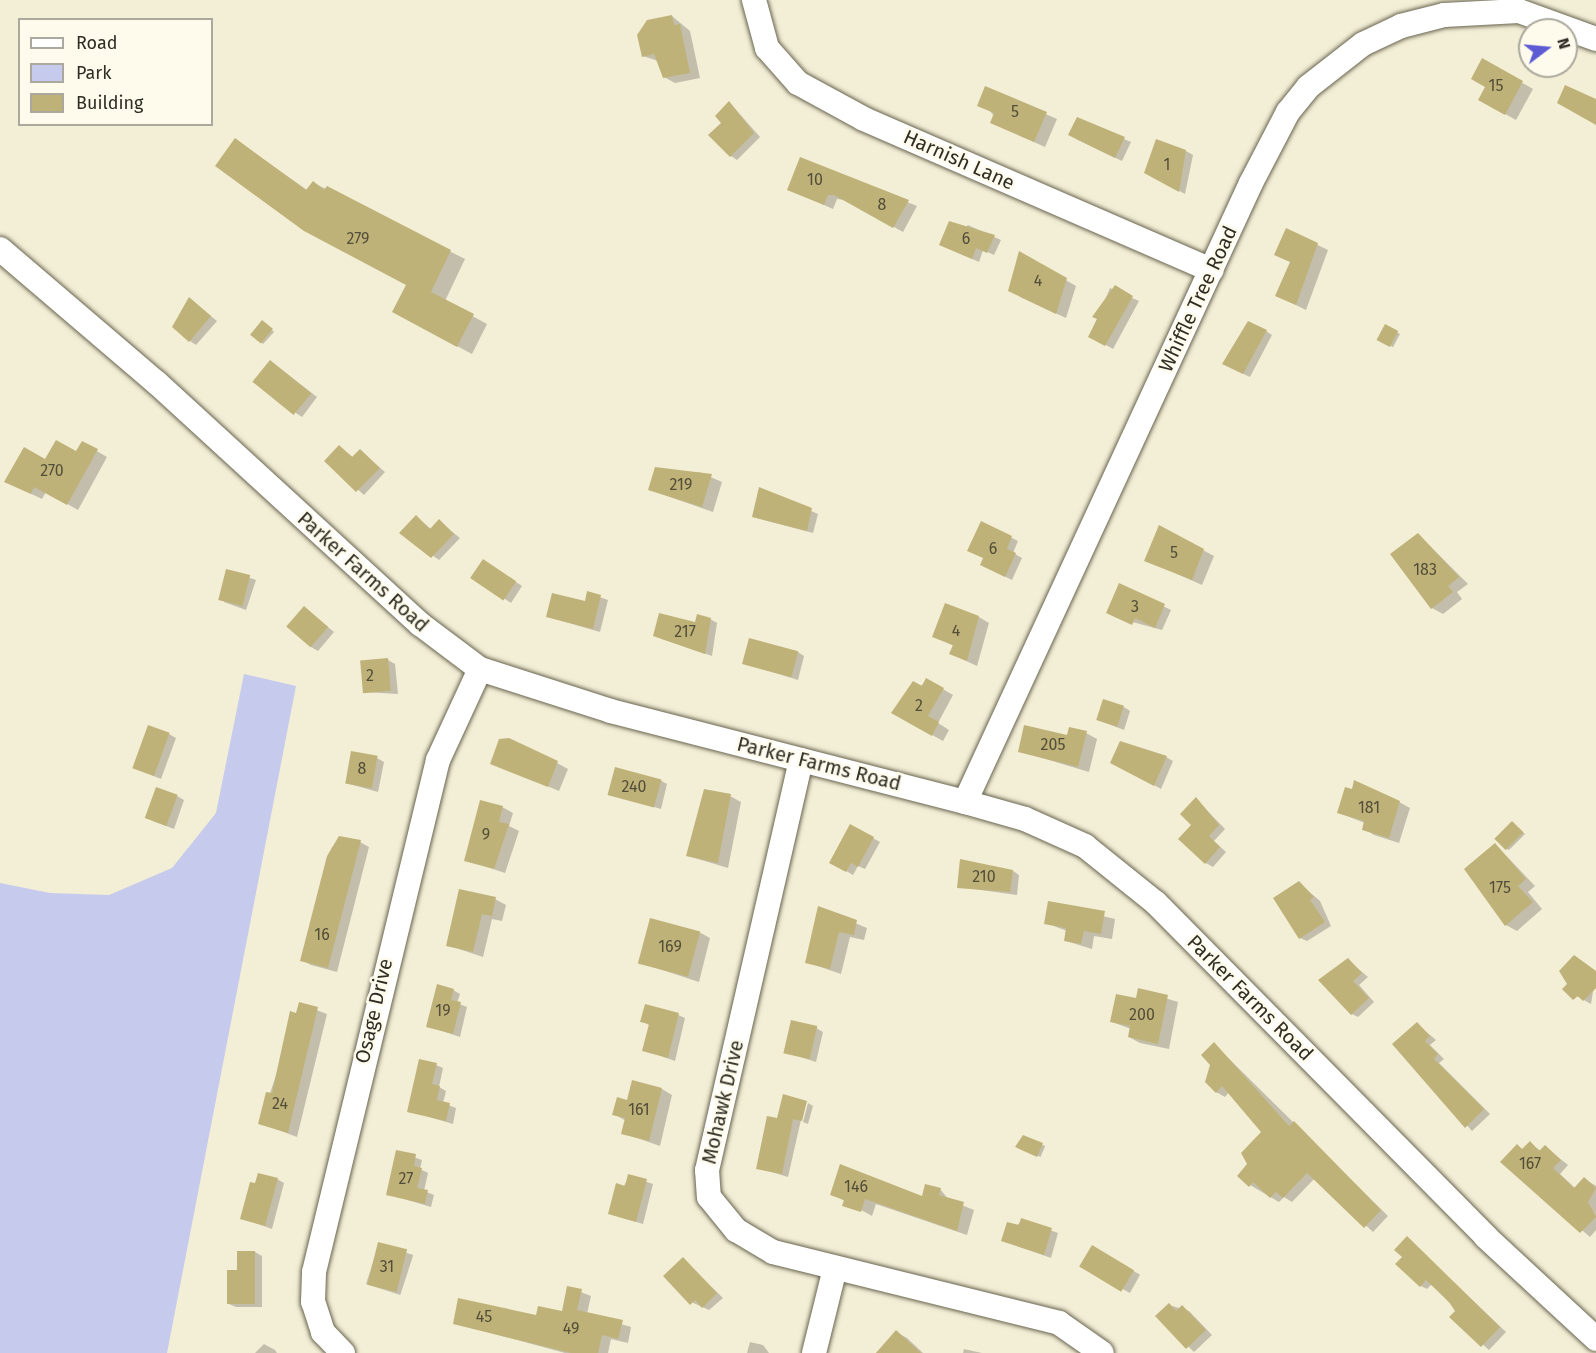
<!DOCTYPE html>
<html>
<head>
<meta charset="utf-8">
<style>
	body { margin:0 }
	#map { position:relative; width:1596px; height:1353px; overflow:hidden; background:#f3eed6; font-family:"Fira Sans",sans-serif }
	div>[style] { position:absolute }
	.green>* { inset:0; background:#c6cbed }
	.shadow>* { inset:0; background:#0003; transform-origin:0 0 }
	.building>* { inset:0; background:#bfb279; transform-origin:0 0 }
	.roads { filter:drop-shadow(0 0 2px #68644f) drop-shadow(0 0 2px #68644f) }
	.minor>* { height:24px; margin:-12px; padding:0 12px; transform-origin:12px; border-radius:12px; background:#fff }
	span { translate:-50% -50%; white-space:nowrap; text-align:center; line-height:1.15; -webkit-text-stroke:5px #fefbed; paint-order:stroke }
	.number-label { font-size:16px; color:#534e39 }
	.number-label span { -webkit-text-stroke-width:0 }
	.street-label { font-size:20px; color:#2f2d24 }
	.legend { position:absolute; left:18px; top:18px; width:195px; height:108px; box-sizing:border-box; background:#fefbed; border:2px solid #aba99d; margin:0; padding:8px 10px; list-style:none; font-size:18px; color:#2f2d24 }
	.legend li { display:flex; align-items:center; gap:12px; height:30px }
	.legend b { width:30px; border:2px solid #aba99d }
	.north { position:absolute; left:1518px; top:18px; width:60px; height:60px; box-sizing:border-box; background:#fefbed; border:2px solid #aba99d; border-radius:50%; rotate:74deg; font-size:16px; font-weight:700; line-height:24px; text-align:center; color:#2f2d24 }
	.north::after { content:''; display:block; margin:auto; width:21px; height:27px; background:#5c5bd3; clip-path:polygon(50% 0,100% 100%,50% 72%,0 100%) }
</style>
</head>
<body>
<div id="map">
	<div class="green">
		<i style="clip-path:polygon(244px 674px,296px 686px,167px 1353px,0 1353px,0 883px,50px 893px,109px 895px,172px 868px,216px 813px)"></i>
	</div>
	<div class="shadow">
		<i style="clip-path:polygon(672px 16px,690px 31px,700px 78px,675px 83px,664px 77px,658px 61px,643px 56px)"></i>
		<i style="clip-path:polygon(1483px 60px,1533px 89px,1516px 120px,1480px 100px,1487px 87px)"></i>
		<i style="clip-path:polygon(986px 88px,1057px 119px,1045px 147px,1003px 128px,990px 111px)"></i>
		<i style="clip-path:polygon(1596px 100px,1596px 124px,1559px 102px)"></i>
		<i style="clip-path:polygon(730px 103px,760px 137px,737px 160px,731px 156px,723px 123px)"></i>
		<i style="clip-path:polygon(1077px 119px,1131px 142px,1122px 161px,1076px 139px)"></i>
		<i style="clip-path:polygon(236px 140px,307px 190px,314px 183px,465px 259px,445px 301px,487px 324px,472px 354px,408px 320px,407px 285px)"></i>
		<i style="clip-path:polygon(1186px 151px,1193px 155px,1185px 194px,1146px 173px)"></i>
		<i style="clip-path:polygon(801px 159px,917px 206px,903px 232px,845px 200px,837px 199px,833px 209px,788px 189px)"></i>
		<i style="clip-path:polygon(968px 225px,1001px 240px,994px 255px,983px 250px,979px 262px,947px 248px)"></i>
		<i style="clip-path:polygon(1287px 230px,1328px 250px,1306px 310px,1277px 296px,1291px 262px)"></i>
		<i style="clip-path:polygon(1020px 253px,1076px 286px,1066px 318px,1020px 297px)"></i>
		<i style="clip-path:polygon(1110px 288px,1139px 301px,1113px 349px,1090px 336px)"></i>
		<i style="clip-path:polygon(190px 299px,217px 321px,196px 345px,190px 341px)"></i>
		<i style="clip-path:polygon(265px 323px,274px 332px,263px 344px,251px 334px)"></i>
		<i style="left:1385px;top:326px;width:17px;height:15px;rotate:28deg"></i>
		<i style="clip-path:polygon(1266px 331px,1272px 335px,1250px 377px,1231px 368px)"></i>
		<i style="clip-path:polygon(277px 366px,317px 397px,302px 417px,296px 413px)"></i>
		<i style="clip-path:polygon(83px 443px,107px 457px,78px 510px,46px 492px,42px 499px,6px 482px,77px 453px)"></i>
		<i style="clip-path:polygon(340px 447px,354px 458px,360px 451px,385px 472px,364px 495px,326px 461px)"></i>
		<i style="clip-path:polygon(699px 472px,722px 482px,713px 512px,650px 490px)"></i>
		<i style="clip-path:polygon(760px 489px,818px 514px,813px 533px,753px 517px)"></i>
		<i style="clip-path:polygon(416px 517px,431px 529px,439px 521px,460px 538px,439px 560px,401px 533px)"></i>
		<i style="clip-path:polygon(982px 523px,1018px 541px,1013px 553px,1022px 558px,1012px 580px,988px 568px)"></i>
		<i style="clip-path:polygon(1160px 527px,1214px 556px,1202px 585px,1146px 560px)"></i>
		<i style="clip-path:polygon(1418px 534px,1468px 584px,1457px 592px,1462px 599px,1443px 614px,1432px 608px)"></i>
		<i style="clip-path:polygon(490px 565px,522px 586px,511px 603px,472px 578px)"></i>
		<i style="clip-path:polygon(227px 570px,256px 580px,246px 610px,224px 602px)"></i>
		<i style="clip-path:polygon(1120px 585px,1171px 610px,1162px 630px,1114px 617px)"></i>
		<i style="clip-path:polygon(588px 593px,608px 600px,600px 632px,548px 617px,586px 603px)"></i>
		<i style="clip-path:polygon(305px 608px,334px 632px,318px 651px,311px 647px)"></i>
		<i style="clip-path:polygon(979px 617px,989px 623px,977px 666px,951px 654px,954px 646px,934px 637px)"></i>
		<i style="clip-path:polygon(710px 619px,717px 623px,712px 656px,662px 639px)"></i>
		<i style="clip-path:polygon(798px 652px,804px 656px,798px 680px,744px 663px)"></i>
		<i style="clip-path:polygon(388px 660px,395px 664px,398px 694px,364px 692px)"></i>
		<i style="clip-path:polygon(927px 680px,953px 695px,938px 723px,949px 730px,943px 741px,893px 713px)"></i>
		<i style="clip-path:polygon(1124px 707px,1130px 711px,1124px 730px,1098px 720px)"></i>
		<i style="clip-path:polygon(1086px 733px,1097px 739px,1089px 772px,1019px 751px)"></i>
		<i style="clip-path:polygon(169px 734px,176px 738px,161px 779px,134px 768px)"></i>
		<i style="clip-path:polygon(1166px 757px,1173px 761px,1161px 789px,1112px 762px)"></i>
		<i style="clip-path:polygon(377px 758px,384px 762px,378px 792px,346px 783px)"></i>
		<i style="clip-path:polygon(492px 763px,557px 763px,568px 769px,559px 791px)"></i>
		<i style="clip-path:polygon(660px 780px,667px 784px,661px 809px,610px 794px)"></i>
		<i style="clip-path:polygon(177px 796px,184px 800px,174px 829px,153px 821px)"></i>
		<i style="clip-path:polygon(730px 796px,741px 802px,728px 868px,688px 856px)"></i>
		<i style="clip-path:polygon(1196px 799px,1225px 829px,1214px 841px,1226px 852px,1213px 867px,1206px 863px,1193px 824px)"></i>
		<i style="clip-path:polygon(1399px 802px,1410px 808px,1399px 843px,1374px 835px,1364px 829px,1365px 823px,1339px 813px)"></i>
		<i style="clip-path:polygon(502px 807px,513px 813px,509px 826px,519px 831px,505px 873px,466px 860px)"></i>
		<i style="clip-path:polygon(1513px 823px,1525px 834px,1509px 850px,1506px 849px)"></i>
		<i style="clip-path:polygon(851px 826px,880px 842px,865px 869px,858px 866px,853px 875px,831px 862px)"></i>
		<i style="clip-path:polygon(360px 842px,369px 847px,337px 972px,311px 965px,302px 960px,332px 847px)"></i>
		<i style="clip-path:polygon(1495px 844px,1535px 886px,1528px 892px,1542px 909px,1517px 931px,1506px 925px)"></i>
		<i style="clip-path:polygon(1013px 871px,1019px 875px,1017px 895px,959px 887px)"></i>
		<i style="clip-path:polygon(1299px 883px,1320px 901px,1331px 926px,1307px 941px,1300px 938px)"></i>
		<i style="clip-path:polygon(495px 899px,506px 905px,502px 921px,492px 919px,483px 957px,447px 945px)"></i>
		<i style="clip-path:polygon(1050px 903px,1115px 919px,1112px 939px,1094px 936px,1092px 949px,1066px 941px,1067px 931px,1046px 923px)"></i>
		<i style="clip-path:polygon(819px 908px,867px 928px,864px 940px,850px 937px,841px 974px,806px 962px)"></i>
		<i style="clip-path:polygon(699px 932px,710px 938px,699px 982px,641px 963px)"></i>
		<i style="clip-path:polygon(1348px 960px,1368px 977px,1359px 985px,1374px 1002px,1358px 1017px,1352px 1014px)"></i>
		<i style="clip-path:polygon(1596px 973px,1591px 1004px,1564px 989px)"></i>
		<i style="clip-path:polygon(453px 990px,460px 994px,457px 1003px,467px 1007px,460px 1037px,428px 1026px)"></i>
		<i style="clip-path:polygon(1139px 990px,1178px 1002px,1169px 1049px,1140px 1043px,1129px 1037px,1131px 1029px,1112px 1022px,1137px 1000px)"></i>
		<i style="clip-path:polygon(300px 1004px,327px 1014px,297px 1137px,260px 1123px)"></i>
		<i style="clip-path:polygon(678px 1015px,685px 1018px,675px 1061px,644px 1050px,651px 1026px,641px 1021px)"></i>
		<i style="clip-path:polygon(1417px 1024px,1436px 1040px,1430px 1045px,1444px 1059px,1439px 1063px,1490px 1114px,1472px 1131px,1394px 1044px)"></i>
		<i style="clip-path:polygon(816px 1028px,823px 1032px,816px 1062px,785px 1052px)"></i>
		<i style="clip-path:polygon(1214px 1044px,1388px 1216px,1373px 1232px,1315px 1178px,1292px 1202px,1284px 1197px,1279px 1202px,1250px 1185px,1249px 1165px,1263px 1132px,1229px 1092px,1225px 1097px,1216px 1092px)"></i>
		<i style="clip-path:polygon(436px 1065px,443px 1068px,439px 1087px,446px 1091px,443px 1103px,456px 1108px,453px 1124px,409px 1111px)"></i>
		<i style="clip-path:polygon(662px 1089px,672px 1095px,660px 1146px,623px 1133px,626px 1121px,614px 1114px,628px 1102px)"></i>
		<i style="clip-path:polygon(805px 1102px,788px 1177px,758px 1168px,778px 1120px)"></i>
		<i style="clip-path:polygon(808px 1103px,813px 1106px,808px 1124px,803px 1122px)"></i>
		<i style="left:1024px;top:1137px;width:23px;height:12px;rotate:23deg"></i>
		<i style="clip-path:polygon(1530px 1143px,1541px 1151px,1545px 1147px,1568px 1165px,1560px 1174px,1575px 1188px,1585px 1179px,1596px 1186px,1596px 1230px,1590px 1237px,1502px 1161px,1517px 1146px,1524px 1150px)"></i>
		<i style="clip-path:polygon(397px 1151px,422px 1160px,420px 1169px,428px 1173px,424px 1191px,434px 1195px,431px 1207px,388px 1194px)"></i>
		<i style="clip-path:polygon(841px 1166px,923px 1198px,940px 1189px,949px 1200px,974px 1210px,967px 1235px,876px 1204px,872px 1216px,832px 1194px)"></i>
		<i style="clip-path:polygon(629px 1176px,653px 1184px,643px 1224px,610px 1214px)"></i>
		<i style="clip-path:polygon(277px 1179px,284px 1183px,272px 1229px,242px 1218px,256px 1185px)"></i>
		<i style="clip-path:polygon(1022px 1220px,1058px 1233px,1051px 1258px,1003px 1241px)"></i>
		<i style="clip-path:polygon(1407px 1238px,1506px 1332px,1489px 1350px,1452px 1317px,1457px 1311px,1432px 1284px,1427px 1289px,1421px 1286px,1404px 1257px)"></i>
		<i style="left:379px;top:1244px;width:36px;height:42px;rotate:18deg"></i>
		<i style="left:1092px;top:1248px;width:55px;height:21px;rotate:29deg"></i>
		<i style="clip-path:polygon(255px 1252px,262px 1256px,262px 1307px,236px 1307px,229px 1304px,238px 1272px)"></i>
		<i style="clip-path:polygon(683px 1259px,723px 1298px,709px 1310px,689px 1301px)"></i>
		<i style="clip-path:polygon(568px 1287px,591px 1296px,587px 1314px,631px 1327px,628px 1343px,611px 1339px,608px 1353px,565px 1353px,454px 1323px,563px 1313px)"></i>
		<i style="clip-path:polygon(1169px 1305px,1189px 1311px,1212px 1335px,1194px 1352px,1157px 1316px)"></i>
		<i style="clip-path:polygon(896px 1332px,907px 1338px,923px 1353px,876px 1353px)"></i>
		<i style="clip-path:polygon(750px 1342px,763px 1345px,769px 1353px,747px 1353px)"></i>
		<i style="clip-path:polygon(264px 1344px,275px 1350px,277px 1353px,255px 1353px)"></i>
		<i style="clip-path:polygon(964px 1349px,982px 1353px,963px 1353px)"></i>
	</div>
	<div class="building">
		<i style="clip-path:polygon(672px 15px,674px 25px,680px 24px,690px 73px,663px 78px,654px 54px,642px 57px,637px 35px,647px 20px)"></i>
		<i style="clip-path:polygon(1482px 58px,1523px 81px,1505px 115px,1478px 100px,1485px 87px,1471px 79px)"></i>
		<i style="clip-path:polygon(1565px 85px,1596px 99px,1596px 125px,1557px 103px)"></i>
		<i style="clip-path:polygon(985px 86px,1047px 112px,1034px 142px,990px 123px,994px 113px,977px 106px)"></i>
		<i style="clip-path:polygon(729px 101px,754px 133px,730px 157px,708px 135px,721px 123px,715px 116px)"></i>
		<i style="clip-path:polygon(1077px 117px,1125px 137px,1115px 158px,1068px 135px)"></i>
		<i style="clip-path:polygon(235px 138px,306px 190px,313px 181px,324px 190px,327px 186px,451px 250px,431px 292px,474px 314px,457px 347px,392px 312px,406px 285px,304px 231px,215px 166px)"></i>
		<i style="clip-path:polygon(1156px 139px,1186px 150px,1179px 192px,1144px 173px)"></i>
		<i style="clip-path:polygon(800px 157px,909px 200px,893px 228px,834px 195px,828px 195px,824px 205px,787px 190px)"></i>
		<i style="clip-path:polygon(949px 221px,995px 235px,987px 253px,976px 248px,972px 259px,939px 245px)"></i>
		<i style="clip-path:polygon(1286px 228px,1318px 243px,1296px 305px,1275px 296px,1290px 262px,1274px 255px)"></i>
		<i style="clip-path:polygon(1019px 251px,1067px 278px,1056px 314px,1008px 291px)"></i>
		<i style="clip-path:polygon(1115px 285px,1133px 296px,1105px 346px,1088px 337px,1097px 319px,1092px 317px)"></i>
		<i style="clip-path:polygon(189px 297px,211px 316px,189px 342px,172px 327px)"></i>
		<i style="left:262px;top:320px;width:14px;height:19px;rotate:39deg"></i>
		<i style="clip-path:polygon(1248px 321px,1267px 330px,1243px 374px,1222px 364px)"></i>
		<i style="left:1385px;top:324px;width:15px;height:18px;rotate:28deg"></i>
		<i style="left:270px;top:360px;width:53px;height:28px;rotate:39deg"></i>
		<i style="clip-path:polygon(56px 440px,76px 451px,82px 441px,98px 449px,67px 505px,34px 487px,31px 494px,4px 482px,24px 447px,45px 459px)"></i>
		<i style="clip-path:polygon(339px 445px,352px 457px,360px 449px,380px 468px,356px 492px,324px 461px)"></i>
		<i style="clip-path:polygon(655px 467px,712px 474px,702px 507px,648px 490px)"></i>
		<i style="clip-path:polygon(759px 487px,812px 508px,807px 531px,752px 517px)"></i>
		<i style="clip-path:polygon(416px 515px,430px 529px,439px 519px,454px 534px,431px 558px,399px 533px)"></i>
		<i style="clip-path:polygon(981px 521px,1012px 536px,1007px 549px,1016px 553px,1005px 577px,980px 565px,983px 558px,967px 551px)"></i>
		<i style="clip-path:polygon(1159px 525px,1204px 549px,1192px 580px,1144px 561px)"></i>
		<i style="clip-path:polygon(1418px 533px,1459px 577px,1448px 586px,1453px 592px,1431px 609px,1390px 554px)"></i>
		<i style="left:483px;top:559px;width:40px;height:23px;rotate:34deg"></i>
		<i style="left:226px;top:569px;width:25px;height:32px;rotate:14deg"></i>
		<i style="clip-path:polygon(1119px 583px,1165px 604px,1155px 628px,1135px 618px,1132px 625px,1106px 613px)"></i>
		<i style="clip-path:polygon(587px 591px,601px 595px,593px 629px,546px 617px,552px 593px,585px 601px)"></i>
		<i style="clip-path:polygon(945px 603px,979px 616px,967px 661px,949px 654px,953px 645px,932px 637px)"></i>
		<i style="left:304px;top:606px;width:32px;height:27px;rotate:41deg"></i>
		<i style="clip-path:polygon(659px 613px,695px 622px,697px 614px,711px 618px,705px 654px,653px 636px)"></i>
		<i style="left:749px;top:638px;width:51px;height:27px;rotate:15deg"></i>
		<i style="left:388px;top:658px;width:33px;height:28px;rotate:85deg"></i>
		<i style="clip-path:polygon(926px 678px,944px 688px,928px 716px,939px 722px,932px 736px,891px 713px,913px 681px,922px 686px)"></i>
		<i style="left:1103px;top:699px;width:22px;height:22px;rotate:18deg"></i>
		<i style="left:148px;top:725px;width:23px;height:46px;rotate:20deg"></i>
		<i style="clip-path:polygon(1024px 725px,1067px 735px,1069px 727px,1087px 731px,1078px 767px,1018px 752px)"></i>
		<i style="clip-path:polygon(509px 738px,558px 761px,548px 787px,490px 764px,499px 739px)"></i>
		<i style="clip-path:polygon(1120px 741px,1167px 756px,1154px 786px,1110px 763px)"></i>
		<i style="left:351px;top:751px;width:27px;height:33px;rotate:10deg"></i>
		<i style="left:615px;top:767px;width:48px;height:29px;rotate:15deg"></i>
		<i style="clip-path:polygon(1354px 780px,1400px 801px,1389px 838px,1362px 830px,1364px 821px,1337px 813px,1345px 787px,1352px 789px)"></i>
		<i style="left:156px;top:787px;width:23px;height:33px;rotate:20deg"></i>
		<i style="clip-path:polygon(704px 789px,731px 794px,718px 863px,686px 856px)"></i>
		<i style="clip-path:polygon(1196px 797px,1219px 825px,1209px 836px,1220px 847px,1205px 864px,1178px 839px,1191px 825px,1180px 814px)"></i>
		<i style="clip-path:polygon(480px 800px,503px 806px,499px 822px,509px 824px,494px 869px,464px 861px)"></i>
		<i style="left:1512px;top:821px;width:16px;height:25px;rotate:45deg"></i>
		<i style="clip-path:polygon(850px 824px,874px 837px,858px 867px,851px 863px,846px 872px,829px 863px)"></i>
		<i style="clip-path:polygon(339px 836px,361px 840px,328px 968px,300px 961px,327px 856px)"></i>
		<i style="clip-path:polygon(1495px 843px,1526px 879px,1518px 886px,1533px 902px,1505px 926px,1464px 869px)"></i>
		<i style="clip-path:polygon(960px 859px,1013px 870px,1010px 892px,957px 888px)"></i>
		<i style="clip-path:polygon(1299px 881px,1314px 897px,1310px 900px,1325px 922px,1299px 939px,1273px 898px)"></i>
		<i style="clip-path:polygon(459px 889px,496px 897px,492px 916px,482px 914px,473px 952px,446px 946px)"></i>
		<i style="clip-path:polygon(1048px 901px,1105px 911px,1101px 934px,1084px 931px,1081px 944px,1064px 941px,1066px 928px,1044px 924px)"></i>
		<i style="clip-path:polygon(818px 906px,857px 920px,854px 935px,839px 932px,830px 969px,805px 963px)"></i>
		<i style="left:650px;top:918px;width:52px;height:47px;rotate:15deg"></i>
		<i style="clip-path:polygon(1574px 955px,1596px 971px,1596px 988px,1583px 1001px,1578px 996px,1573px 1000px,1562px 989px,1567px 984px,1559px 971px)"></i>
		<i style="clip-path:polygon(1348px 958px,1362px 973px,1353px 981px,1369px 998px,1351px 1015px,1318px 980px)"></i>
		<i style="clip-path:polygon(437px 984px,454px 989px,451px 1000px,461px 1002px,453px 1034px,426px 1027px)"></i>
		<i style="clip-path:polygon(1138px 988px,1168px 995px,1158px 1044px,1128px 1037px,1130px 1026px,1110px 1022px,1116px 994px,1136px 998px)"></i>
		<i style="clip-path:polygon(299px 1002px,318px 1007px,288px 1133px,258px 1124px,266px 1092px,272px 1093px,290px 1011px,296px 1013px)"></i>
		<i style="clip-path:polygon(645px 1004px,679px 1013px,668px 1058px,642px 1051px,649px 1024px,640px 1022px)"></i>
		<i style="left:791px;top:1020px;width:27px;height:34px;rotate:13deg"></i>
		<i style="clip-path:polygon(1417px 1022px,1430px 1036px,1425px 1041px,1438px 1054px,1434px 1059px,1484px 1109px,1465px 1128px,1392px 1044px)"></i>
		<i style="clip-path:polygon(1214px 1042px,1289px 1126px,1294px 1121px,1381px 1210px,1364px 1228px,1307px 1173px,1283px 1198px,1276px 1192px,1270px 1198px,1253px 1182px,1249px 1187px,1237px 1176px,1247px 1164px,1241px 1153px,1261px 1132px,1222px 1086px,1216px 1093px,1205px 1082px,1210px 1065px,1201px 1055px)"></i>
		<i style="clip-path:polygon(419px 1059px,437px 1063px,432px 1084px,440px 1086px,437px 1100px,450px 1103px,446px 1121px,407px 1112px)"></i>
		<i style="clip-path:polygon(632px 1080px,662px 1088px,649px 1141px,621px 1134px,625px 1118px,612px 1115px,617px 1097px,627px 1100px)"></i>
		<i style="clip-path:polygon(783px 1094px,807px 1101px,802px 1121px,793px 1119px,782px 1174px,756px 1169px,767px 1116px,777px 1118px)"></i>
		<i style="clip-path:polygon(1023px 1135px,1043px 1143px,1037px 1157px,1015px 1147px)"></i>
		<i style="clip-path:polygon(1530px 1141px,1539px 1151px,1545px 1145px,1561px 1160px,1553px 1168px,1574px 1188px,1584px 1177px,1596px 1188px,1588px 1202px,1596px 1217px,1580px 1233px,1500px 1162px,1517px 1144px,1522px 1149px)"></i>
		<i style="clip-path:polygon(396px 1150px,416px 1154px,414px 1166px,422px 1168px,417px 1188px,428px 1190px,425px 1204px,386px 1195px)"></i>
		<i style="clip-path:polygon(840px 1164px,922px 1196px,925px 1184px,941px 1188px,939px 1195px,964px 1202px,957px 1231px,865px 1199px,861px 1212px,842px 1206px,844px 1200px,830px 1195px)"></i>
		<i style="clip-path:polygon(258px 1173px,278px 1178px,265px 1226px,240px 1219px,250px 1182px,255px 1183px)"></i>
		<i style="clip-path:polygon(628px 1174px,647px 1179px,636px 1222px,608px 1214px,616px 1183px,625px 1186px)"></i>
		<i style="clip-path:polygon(1021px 1218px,1052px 1228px,1044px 1255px,1001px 1241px,1007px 1222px,1019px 1225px)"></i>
		<i style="clip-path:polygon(1407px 1236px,1500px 1327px,1481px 1347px,1449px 1317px,1455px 1311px,1449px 1302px,1426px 1280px,1420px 1287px,1395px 1264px,1402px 1257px,1394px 1250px)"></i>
		<i style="left:378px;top:1242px;width:30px;height:44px;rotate:14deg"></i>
		<i style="left:1092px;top:1245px;width:49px;height:25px;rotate:31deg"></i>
		<i style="clip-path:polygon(237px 1251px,255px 1251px,255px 1304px,227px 1304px,227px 1270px,237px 1270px)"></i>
		<i style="clip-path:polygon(683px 1257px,717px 1293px,702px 1308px,695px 1300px,690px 1305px,663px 1276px)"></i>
		<i style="clip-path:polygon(567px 1286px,582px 1289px,577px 1310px,623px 1320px,618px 1339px,602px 1335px,598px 1353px,571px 1353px,453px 1324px,458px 1298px,536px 1315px,538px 1306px,562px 1311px)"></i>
		<i style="clip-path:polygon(1169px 1303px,1176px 1311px,1182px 1305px,1206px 1330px,1186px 1349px,1155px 1316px)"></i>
		<i style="clip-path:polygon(896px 1330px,921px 1353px,876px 1353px)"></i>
	</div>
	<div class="roads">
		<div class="minor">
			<i style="left:754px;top:0;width:50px;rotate:74.8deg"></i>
			<i style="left:767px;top:48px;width:47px;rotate:48.5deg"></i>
			<i style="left:798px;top:83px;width:75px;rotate:28.6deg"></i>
			<i style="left:864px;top:119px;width:379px;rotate:23.5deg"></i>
			<i style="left:0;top:249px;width:206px;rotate:40.5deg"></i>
			<i style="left:157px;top:383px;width:357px;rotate:42.5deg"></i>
			<i style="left:420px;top:624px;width:75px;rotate:36.9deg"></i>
			<i style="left:480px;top:669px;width:138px;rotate:17.8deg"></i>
			<i style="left:611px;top:711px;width:366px;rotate:14.4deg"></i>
			<i style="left:965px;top:802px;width:62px;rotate:15.8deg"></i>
			<i style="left:1025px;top:819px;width:66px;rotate:24.2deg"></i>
			<i style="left:1085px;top:846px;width:91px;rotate:38.8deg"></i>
			<i style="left:1156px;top:903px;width:470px;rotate:45.3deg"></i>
			<i style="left:1486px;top:1237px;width:150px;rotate:42.8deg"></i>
			<i style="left:801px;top:760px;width:421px;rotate:102.9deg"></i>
			<i style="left:707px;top:1170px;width:27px;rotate:86deg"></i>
			<i style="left:709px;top:1197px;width:43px;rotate:50.7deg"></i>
			<i style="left:736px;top:1230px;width:43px;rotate:30.7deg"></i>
			<i style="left:773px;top:1252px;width:295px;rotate:13.9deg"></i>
			<i style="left:1059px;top:1323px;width:52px;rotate:34.9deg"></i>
			<i style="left:965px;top:802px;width:682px;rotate:-65.2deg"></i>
			<i style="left:1251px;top:183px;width:80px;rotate:-62.5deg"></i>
			<i style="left:1288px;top:112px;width:32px;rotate:-51deg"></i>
			<i style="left:1308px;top:87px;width:70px;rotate:-38deg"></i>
			<i style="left:1363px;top:44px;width:42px;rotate:-25.3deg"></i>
			<i style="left:1401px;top:26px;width:44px;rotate:-14.3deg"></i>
			<i style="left:1444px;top:15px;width:75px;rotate:-3.1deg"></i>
			<i style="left:1519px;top:11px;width:82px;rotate:20deg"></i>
			<i style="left:343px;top:1353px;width:29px;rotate:-134deg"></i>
			<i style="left:323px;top:1332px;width:32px;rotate:-108deg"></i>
			<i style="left:313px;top:1302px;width:30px;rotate:-88deg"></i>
			<i style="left:314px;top:1272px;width:527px;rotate:-76.39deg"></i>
			<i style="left:438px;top:760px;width:100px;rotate:-65.2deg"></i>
			<i style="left:814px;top:1353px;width:88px;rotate:-76.1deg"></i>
		</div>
	</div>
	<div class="number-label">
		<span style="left:1496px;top:86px">15</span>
		<span style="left:1015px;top:112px">5</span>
		<span style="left:1167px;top:165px">1</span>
		<span style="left:815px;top:180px">10</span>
		<span style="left:882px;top:205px">8</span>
		<span style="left:358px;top:239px">279</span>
		<span style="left:966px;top:239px">6</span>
		<span style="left:1038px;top:281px">4</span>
		<span style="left:52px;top:471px">270</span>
		<span style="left:681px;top:485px">219</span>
		<span style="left:993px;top:549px">6</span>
		<span style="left:1174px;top:553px">5</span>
		<span style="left:1425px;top:570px">183</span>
		<span style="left:1135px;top:607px">3</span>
		<span style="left:956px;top:631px">4</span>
		<span style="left:685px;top:632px">217</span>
		<span style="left:370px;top:676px">2</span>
		<span style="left:919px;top:706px">2</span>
		<span style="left:1053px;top:745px">205</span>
		<span style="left:362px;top:769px">8</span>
		<span style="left:634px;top:787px">240</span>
		<span style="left:1369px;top:808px">181</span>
		<span style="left:486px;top:835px">9</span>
		<span style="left:984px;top:877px">210</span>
		<span style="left:1500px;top:888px">175</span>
		<span style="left:322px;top:935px">16</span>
		<span style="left:670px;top:947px">169</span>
		<span style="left:443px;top:1011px">19</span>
		<span style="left:1142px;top:1015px">200</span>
		<span style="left:280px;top:1104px">24</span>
		<span style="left:639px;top:1110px">161</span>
		<span style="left:1530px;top:1164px">167</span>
		<span style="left:406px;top:1179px">27</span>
		<span style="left:856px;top:1187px">146</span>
		<span style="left:387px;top:1267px">31</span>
		<span style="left:484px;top:1317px">45</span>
		<span style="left:571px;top:1329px">49</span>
	</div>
	<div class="street-label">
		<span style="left:959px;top:160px;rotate:24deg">Harnish Lane</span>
		<span style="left:1198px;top:299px;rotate:-65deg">Whiffle Tree Road</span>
		<span style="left:363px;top:572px;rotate:42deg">Parker Farms Road</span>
		<span style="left:819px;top:764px;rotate:14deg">Parker Farms Road</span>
		<span style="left:1250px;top:998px;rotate:45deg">Parker Farms Road</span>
		<span style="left:374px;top:1011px;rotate:-77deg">Osage Drive</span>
		<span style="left:723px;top:1102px;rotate:-77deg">Mohawk Drive</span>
	</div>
	<ul class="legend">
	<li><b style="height:8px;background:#fff"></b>Road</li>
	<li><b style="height:16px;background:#c6cbed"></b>Park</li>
	<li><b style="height:16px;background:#bfb279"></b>Building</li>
	</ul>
	<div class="north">N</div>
</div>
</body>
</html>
